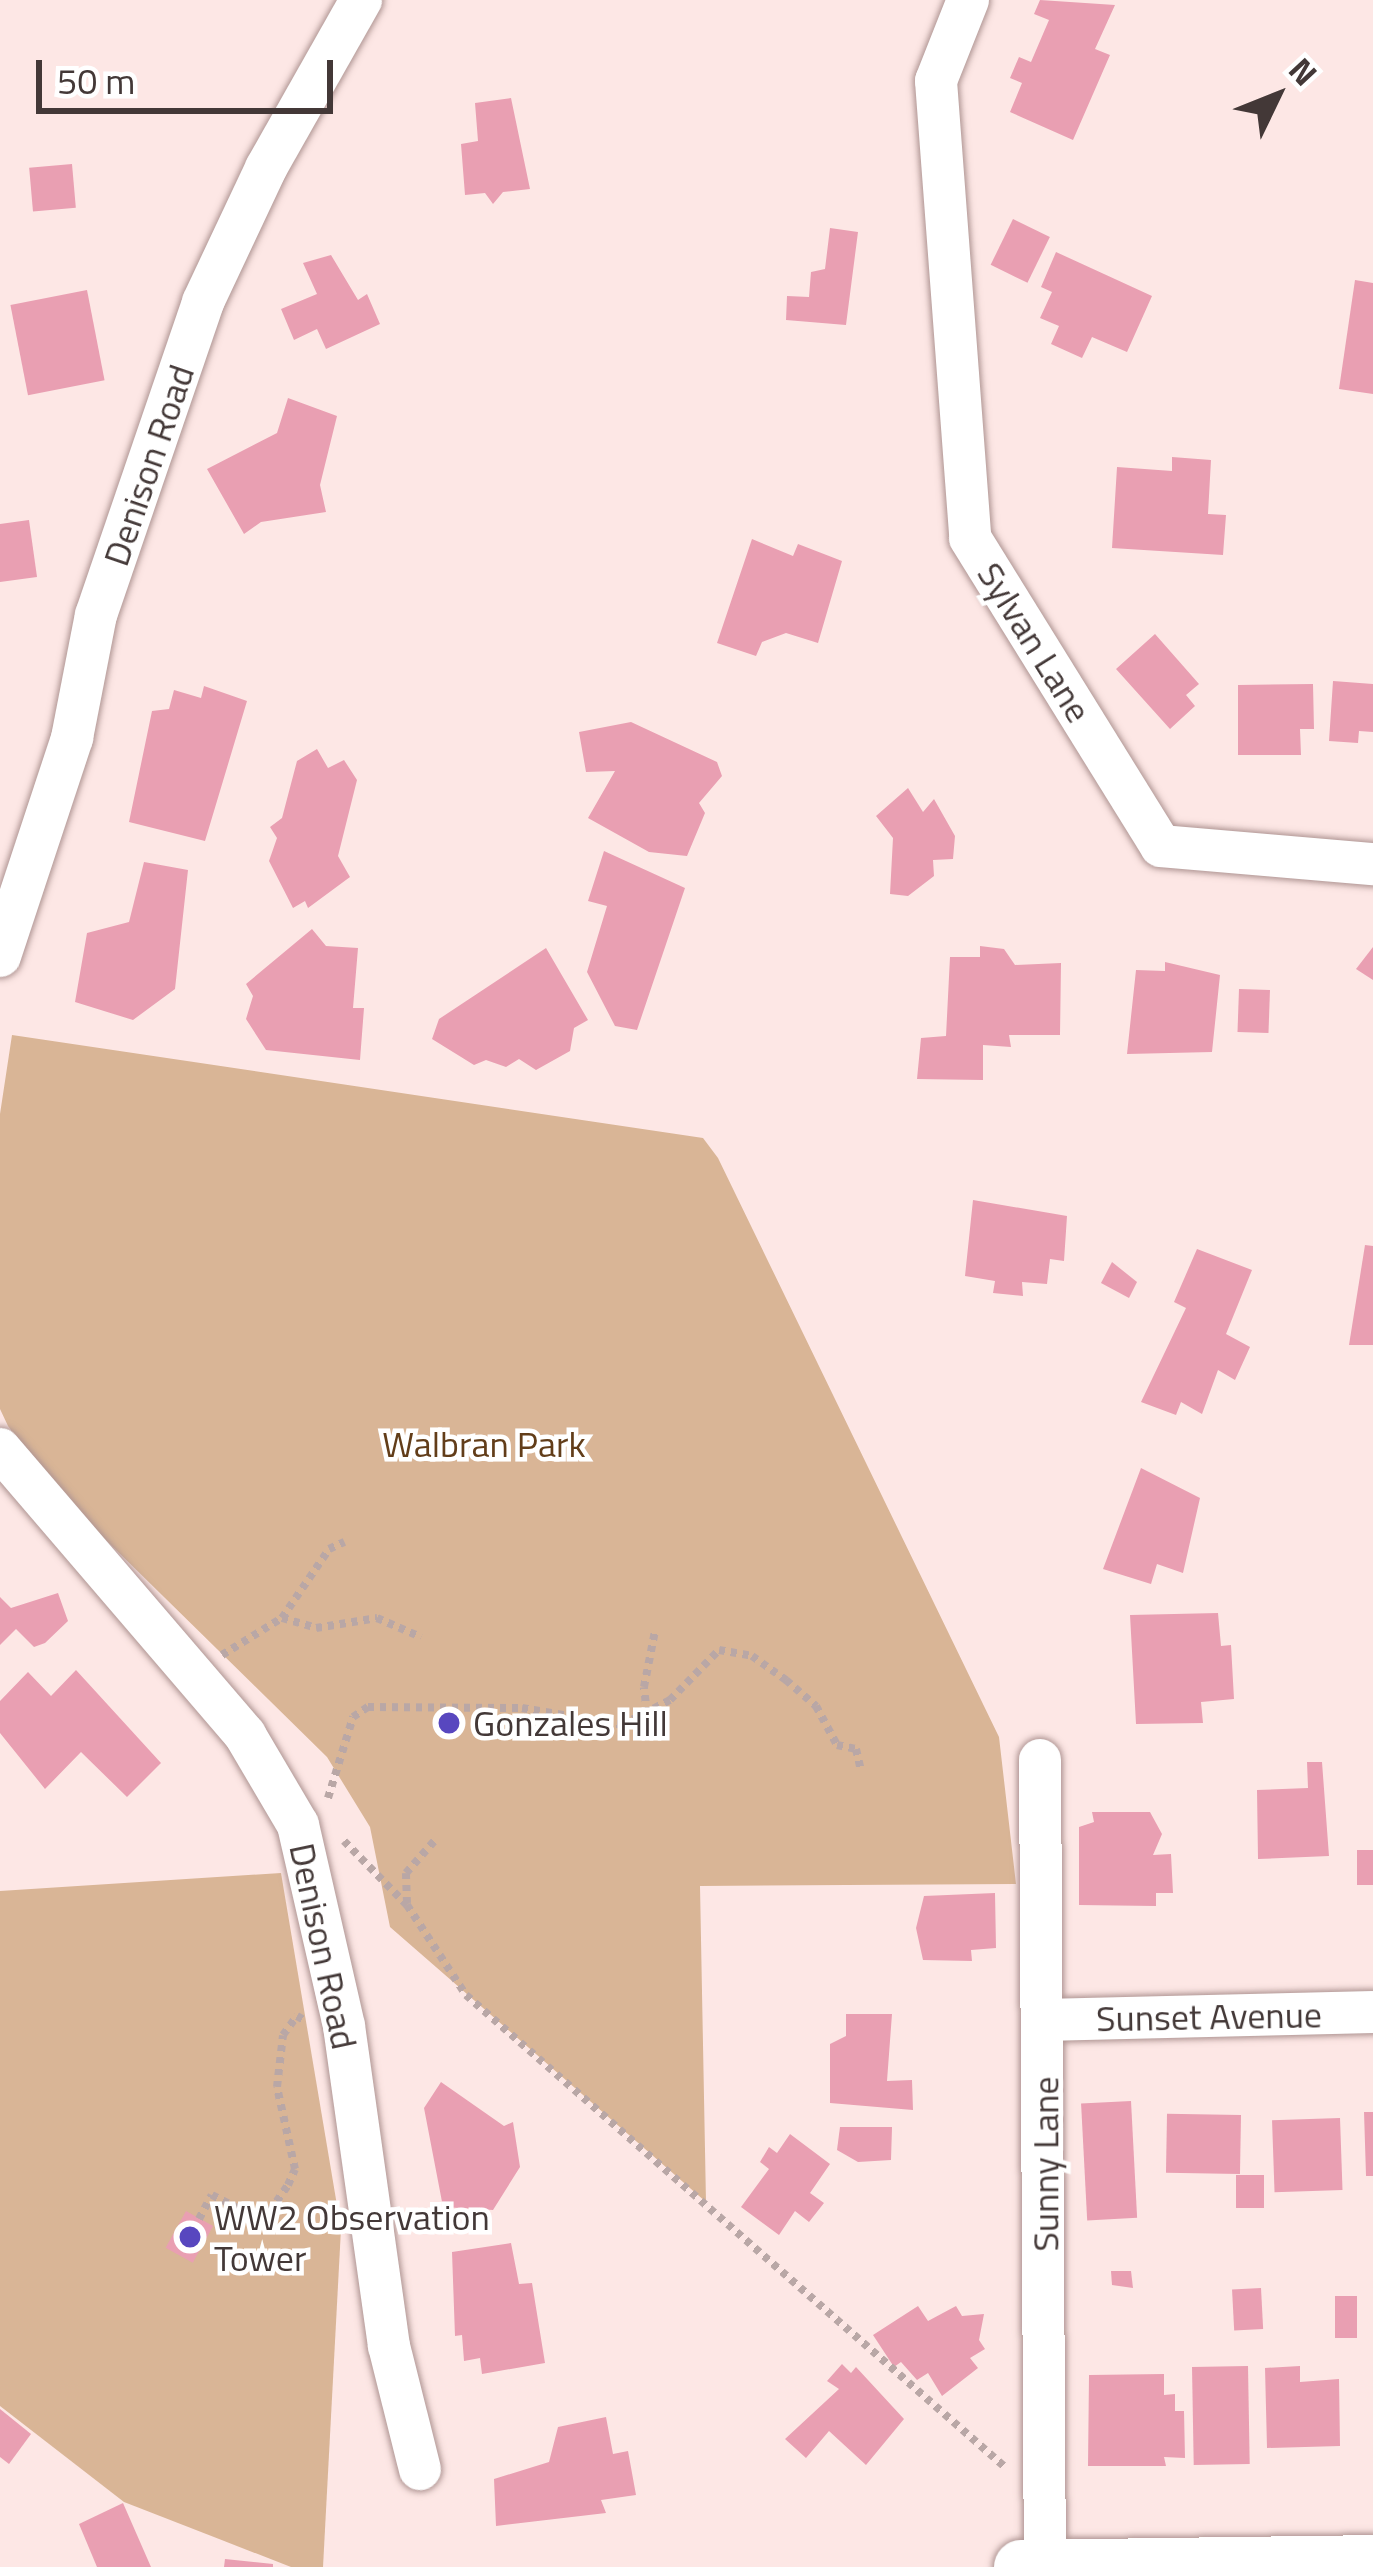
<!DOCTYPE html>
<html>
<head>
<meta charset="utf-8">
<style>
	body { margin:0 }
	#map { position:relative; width:1373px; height:2567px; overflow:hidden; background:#fde7e5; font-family:"Titillium Web",sans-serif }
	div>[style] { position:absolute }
	.green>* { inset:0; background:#d9b596 }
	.building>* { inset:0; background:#e99fb2; transform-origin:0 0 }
	.path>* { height:8px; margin-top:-4px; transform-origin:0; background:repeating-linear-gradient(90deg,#b9a7a6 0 6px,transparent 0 12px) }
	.roads { filter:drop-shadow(0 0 3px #af9593) drop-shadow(0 0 3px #af9593) }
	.minor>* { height:42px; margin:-21px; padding:0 21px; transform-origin:21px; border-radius:21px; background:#fff }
	.major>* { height:54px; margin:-27px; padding:0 27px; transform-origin:27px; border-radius:27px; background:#fff }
	.dots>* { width:33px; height:33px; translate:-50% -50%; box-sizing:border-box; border:6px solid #fff; border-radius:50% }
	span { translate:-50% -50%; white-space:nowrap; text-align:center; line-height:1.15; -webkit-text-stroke:9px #fff; paint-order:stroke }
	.street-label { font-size:36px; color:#433837 }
	.park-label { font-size:36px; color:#623d19 }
	.poi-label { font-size:36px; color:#433837 }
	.left { translate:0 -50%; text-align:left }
	.north { position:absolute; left:1217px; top:36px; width:120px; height:120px; -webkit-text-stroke:9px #fff; paint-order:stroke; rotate:47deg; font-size:33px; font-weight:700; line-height:48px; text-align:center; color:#433837 }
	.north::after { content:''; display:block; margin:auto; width:42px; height:54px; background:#433837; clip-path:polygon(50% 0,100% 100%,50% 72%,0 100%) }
	.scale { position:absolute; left:36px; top:60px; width:297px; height:54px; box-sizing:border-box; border:6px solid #433837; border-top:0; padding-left:15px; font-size:36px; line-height:42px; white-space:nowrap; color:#433837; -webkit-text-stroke:9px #fff; paint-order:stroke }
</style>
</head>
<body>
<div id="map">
	<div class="green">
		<i style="clip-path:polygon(12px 1035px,703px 1138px,718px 1158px,999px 1737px,1016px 1884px,700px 1886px,706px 2202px,390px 1927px,370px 1827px,327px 1757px,59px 1494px,8px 1426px,0 1409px,0 1114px)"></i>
		<i style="clip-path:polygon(281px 1873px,341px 2229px,323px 2567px,291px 2567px,124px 2502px,0 2406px,0 1891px)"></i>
	</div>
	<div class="building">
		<i style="clip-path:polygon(1040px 0,1115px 5px,1095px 49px,1110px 55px,1073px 140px,1010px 112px,1022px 83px,1010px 78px,1019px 57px,1031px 62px,1049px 20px,1034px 14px)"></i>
		<i style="clip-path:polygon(511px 98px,530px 189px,503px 192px,493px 204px,485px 193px,465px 195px,461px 144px,478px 141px,475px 103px)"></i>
		<i style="left:72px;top:164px;width:44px;height:43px;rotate:85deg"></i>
		<i style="left:1013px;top:219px;width:41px;height:51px;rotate:26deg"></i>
		<i style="clip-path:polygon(830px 228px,858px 232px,846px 325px,786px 320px,787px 296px,809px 297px,811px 272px,825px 269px)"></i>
		<i style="clip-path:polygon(1056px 252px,1152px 296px,1127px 352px,1092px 337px,1082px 358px,1051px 344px,1059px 326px,1040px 318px,1052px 292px,1041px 287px)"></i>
		<i style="clip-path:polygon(331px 255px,358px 300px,367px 294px,380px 324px,326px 349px,317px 329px,294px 340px,281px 309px,317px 294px,303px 263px)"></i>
		<i style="clip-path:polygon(1355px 280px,1373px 283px,1373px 394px,1339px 389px)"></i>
		<i style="left:87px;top:290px;width:92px;height:78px;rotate:79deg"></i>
		<i style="clip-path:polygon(288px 398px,337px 416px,320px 485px,326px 512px,261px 522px,244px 534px,207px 469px,277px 433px)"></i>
		<i style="clip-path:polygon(1172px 457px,1211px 460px,1208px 514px,1226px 515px,1223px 555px,1112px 548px,1117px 467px,1172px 471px)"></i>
		<i style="clip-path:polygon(29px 520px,37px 577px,0 582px,0 524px)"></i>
		<i style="clip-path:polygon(752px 539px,793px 556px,798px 544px,842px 561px,818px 643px,786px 633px,762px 642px,756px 656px,717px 643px)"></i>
		<i style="clip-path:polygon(1155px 634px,1199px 684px,1186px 695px,1195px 706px,1170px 729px,1116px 669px)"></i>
		<i style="clip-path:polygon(1333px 681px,1373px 684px,1373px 732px,1359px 731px,1358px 743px,1329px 741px)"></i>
		<i style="clip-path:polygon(1313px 684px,1314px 729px,1300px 729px,1301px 755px,1238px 755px,1238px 685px)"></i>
		<i style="clip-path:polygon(204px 686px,247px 701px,205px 841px,129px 822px,152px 711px,169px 709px,174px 690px,201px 698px)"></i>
		<i style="clip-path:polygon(631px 722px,717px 762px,722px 776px,699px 803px,705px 813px,687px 856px,649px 852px,588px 818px,615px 771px,586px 772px,579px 732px)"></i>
		<i style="clip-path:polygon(317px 749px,328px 768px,344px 760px,357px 780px,338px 856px,350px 877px,308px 908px,305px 901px,293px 908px,269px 861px,277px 838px,270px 827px,282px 818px,297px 761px)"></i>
		<i style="clip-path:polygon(908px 788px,923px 812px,934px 799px,955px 836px,953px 859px,933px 860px,934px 876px,908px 896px,890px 894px,893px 838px,876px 816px)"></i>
		<i style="clip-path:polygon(604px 851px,685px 888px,637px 1030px,615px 1026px,587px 972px,607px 906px,588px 901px)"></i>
		<i style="clip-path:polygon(144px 862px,188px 870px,175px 989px,133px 1020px,75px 1002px,87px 933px,129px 922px)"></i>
		<i style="clip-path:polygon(312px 929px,326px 946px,358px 948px,353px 1008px,364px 1008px,360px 1060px,266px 1050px,246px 1019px,253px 996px,246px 984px)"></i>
		<i style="clip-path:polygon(980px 946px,1004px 949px,1015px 965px,1061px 963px,1060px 1035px,1009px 1035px,1011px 1047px,983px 1045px,983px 1080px,917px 1079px,921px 1038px,946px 1036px,950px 957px,980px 957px)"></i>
		<i style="clip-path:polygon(1373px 947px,1373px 980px,1356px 969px)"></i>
		<i style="clip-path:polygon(546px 948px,588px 1020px,574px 1028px,570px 1051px,536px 1070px,519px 1059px,506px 1067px,486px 1060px,474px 1065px,432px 1039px,439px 1019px)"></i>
		<i style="clip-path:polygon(1165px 962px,1220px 975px,1212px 1052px,1127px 1054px,1136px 970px,1165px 971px)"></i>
		<i style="left:1239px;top:989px;width:31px;height:43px;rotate:2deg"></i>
		<i style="clip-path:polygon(973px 1200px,1067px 1216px,1064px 1261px,1050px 1259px,1047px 1284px,1022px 1282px,1023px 1296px,993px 1293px,995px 1281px,965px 1276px)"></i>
		<i style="clip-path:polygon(1365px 1245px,1373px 1246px,1373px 1345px,1349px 1345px)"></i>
		<i style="clip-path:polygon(1197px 1249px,1252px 1270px,1226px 1334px,1250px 1347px,1235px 1380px,1218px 1370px,1202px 1414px,1181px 1402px,1176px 1415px,1141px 1402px,1186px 1308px,1174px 1302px)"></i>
		<i style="clip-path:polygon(1112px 1262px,1137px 1282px,1129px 1298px,1101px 1283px)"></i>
		<i style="clip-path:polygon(1141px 1468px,1200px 1498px,1183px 1573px,1157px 1564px,1151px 1584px,1103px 1569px)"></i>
		<i style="clip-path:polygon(58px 1593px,68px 1621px,45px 1643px,34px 1647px,16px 1629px,0 1645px,0 1597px,11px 1608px)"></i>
		<i style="clip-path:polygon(1218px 1613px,1221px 1646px,1231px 1645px,1234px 1699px,1201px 1702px,1203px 1723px,1136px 1724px,1130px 1615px)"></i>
		<i style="clip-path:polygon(76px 1670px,161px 1763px,127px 1797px,81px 1752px,45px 1789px,0 1733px,0 1701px,28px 1672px,51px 1696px)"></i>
		<i style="clip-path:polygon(1307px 1762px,1322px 1762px,1329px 1856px,1258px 1859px,1257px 1790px,1308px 1788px)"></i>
		<i style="clip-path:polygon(1092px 1812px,1150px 1812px,1162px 1834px,1153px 1855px,1171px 1854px,1173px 1893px,1156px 1893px,1156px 1906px,1079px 1905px,1079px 1827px,1094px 1822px)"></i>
		<i style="left:1357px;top:1850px;width:16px;height:35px"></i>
		<i style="clip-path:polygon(995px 1893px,996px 1948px,971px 1950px,972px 1961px,923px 1960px,916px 1928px,924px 1896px)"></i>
		<i style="clip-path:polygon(846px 2014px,892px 2014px,887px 2081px,912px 2080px,913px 2110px,830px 2103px,830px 2044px,846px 2036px)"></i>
		<i style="clip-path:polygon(441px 2082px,504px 2126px,513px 2122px,520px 2167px,493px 2210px,443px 2207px,424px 2108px)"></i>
		<i style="left:1131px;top:2101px;width:117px;height:50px;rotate:87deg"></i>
		<i style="clip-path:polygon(1364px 2112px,1373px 2112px,1373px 2176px,1366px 2176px)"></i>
		<i style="left:1241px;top:2115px;width:59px;height:74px;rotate:91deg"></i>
		<i style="left:1340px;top:2118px;width:72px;height:68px;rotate:88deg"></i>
		<i style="clip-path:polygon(840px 2127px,892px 2127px,891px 2160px,858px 2162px,837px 2150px)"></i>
		<i style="clip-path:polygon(790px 2134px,830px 2164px,810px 2193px,824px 2203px,809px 2222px,795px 2211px,779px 2235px,741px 2207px,769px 2169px,760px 2162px,769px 2147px,777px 2153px)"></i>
		<i style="left:1264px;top:2175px;width:33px;height:28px;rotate:90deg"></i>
		<i style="left:186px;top:2211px;width:31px;height:42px;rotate:29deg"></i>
		<i style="clip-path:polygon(511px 2243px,519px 2284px,532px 2283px,545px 2363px,482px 2374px,480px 2358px,464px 2361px,462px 2335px,455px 2336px,452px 2252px)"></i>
		<i style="clip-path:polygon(1111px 2271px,1131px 2271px,1133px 2288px,1112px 2285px)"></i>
		<i style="left:1261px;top:2288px;width:41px;height:29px;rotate:87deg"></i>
		<i style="left:1335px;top:2296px;width:22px;height:42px"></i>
		<i style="clip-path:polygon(918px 2306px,928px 2321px,956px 2306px,962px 2316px,984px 2314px,979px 2340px,985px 2349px,970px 2358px,978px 2368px,942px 2396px,928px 2373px,917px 2380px,901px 2362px,894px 2367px,873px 2335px)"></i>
		<i style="clip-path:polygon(842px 2364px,851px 2373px,856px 2367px,904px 2419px,866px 2465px,829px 2431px,806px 2458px,785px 2439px,839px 2389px,827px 2381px)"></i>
		<i style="left:1248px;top:2366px;width:98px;height:56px;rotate:89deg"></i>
		<i style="clip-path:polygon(1300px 2366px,1300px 2382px,1339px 2379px,1340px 2446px,1267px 2448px,1265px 2368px)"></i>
		<i style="clip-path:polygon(1164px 2374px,1164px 2395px,1175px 2394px,1175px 2411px,1184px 2411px,1185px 2458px,1164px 2457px,1166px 2466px,1088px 2466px,1089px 2375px)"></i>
		<i style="clip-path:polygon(0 2409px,31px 2434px,9px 2464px,0 2457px)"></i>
		<i style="clip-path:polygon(606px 2417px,613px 2454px,628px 2451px,636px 2495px,601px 2500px,606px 2513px,496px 2526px,494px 2479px,549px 2462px,558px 2427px)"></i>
		<i style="clip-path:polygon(123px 2503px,151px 2567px,97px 2567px,79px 2524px)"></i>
		<i style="clip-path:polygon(225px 2559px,273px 2564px,273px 2567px,224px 2567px)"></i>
	</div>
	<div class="path">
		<i style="left:282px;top:1618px;width:35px;rotate:16deg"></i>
		<i style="left:316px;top:1628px;width:62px;rotate:-9.3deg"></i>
		<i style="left:377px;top:1618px;width:48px;rotate:23.4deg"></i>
		<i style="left:222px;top:1655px;width:70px;rotate:-31.7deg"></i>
		<i style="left:282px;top:1618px;width:83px;rotate:-55.7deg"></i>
		<i style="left:329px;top:1549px;width:17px;rotate:-25deg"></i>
		<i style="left:647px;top:1713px;width:26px;rotate:-97deg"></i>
		<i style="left:644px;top:1687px;width:57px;rotate:-78.9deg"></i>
		<i style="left:328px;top:1798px;width:85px;rotate:-72.8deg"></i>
		<i style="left:353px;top:1717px;width:18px;rotate:-34deg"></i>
		<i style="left:368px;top:1707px;width:154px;rotate:0.4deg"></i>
		<i style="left:522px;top:1708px;width:101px;rotate:9.6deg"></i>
		<i style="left:622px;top:1725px;width:54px;rotate:-27.5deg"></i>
		<i style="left:670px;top:1700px;width:70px;rotate:-45.6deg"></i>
		<i style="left:719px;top:1650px;width:34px;rotate:10deg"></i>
		<i style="left:752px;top:1656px;width:42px;rotate:35.2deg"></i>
		<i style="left:786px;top:1680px;width:40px;rotate:41deg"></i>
		<i style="left:816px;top:1706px;width:44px;rotate:61.7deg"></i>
		<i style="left:837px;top:1745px;width:19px;rotate:12deg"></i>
		<i style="left:856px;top:1749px;width:22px;rotate:77deg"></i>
		<i style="left:344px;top:1841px;width:90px;rotate:45.5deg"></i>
		<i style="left:407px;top:1905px;width:108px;rotate:56.8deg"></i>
		<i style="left:466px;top:1995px;width:716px;rotate:41.21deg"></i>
		<i style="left:407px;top:1903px;width:30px;rotate:-92deg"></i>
		<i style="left:406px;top:1873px;width:45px;rotate:-48.6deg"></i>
		<i style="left:199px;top:2219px;width:27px;rotate:-62deg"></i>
		<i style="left:212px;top:2195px;width:57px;rotate:27deg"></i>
		<i style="left:263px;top:2221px;width:44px;rotate:-55.2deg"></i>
		<i style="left:288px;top:2185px;width:17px;rotate:-66deg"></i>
		<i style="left:295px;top:2169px;width:84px;rotate:-102.4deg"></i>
		<i style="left:277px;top:2087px;width:52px;rotate:-83.4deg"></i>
		<i style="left:283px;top:2035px;width:24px;rotate:-54deg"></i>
		<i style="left:297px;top:2016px;width:8px;rotate:30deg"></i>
	</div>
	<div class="roads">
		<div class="minor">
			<i style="left:968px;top:0;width:87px;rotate:111.6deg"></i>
			<i style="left:936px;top:81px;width:458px;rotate:85.7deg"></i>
			<i style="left:970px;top:538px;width:362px;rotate:58.2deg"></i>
			<i style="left:1161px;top:846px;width:213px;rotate:4.9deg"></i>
			<i style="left:0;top:956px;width:230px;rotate:-71.7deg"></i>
			<i style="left:72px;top:738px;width:125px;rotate:-79deg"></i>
			<i style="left:96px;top:615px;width:331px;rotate:-71.1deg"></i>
			<i style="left:203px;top:302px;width:148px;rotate:-64.8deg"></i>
			<i style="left:266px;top:168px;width:193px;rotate:-60.5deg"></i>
			<i style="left:0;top:1449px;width:377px;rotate:49.4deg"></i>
			<i style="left:245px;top:1735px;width:104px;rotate:59.5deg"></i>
			<i style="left:298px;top:1825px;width:206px;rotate:77.1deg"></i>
			<i style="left:344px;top:2026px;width:323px;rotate:82deg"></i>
			<i style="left:389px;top:2346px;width:127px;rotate:75.9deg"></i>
			<i style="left:1040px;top:1760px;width:807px;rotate:89.65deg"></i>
			<i style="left:1044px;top:2020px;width:329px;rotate:-1.4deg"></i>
		</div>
		<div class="major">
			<i style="left:1021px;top:2567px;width:352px;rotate:-0.8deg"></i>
		</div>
	</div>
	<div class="dots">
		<i style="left:449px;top:1723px;background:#5847bf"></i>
		<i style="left:190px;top:2237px;background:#5847bf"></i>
	</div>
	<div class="street-label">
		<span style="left:148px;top:465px;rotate:-71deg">Denison Road</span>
		<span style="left:1035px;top:642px;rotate:58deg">Sylvan Lane</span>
		<span style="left:324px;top:1946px;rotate:78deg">Denison Road</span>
		<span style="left:1209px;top:2016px;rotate:-1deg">Sunset Avenue</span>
		<span style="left:1045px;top:2164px;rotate:-90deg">Sunny Lane</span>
	</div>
	<div class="park-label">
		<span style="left:484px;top:1444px">Walbran Park</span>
	</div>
	<div class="poi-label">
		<span class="left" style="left:473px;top:1723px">Gonzales Hill</span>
		<span class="left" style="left:214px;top:2237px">WW2 Observation<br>Tower</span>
	</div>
	<div class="north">N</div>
	<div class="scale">50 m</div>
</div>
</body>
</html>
